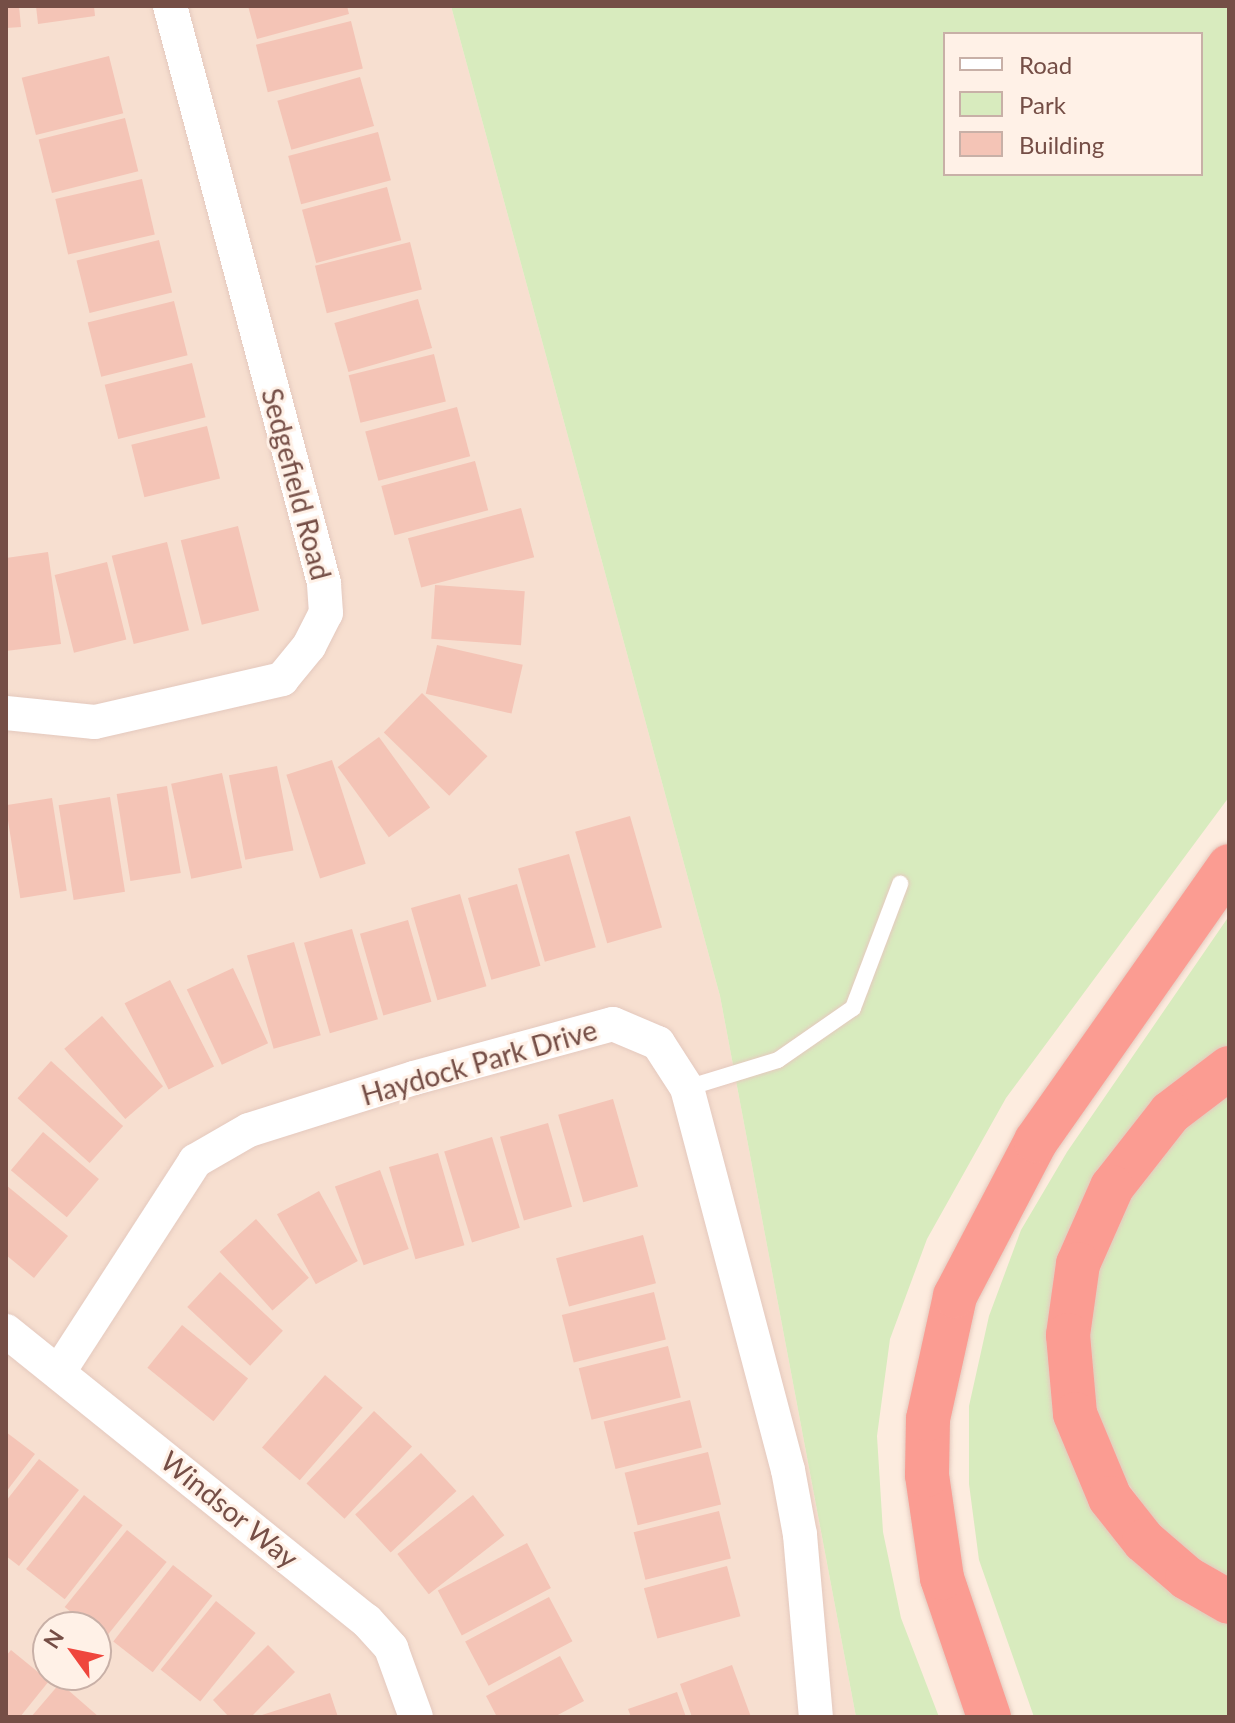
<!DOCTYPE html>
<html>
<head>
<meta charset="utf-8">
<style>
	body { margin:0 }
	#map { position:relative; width:1235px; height:1723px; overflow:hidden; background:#fdecdf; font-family:Lato,sans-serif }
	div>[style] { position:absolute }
	.residential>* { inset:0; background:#f7dfd0 }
	.green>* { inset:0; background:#d8ebbe }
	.building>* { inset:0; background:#f4c4b6; transform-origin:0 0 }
	.roads { filter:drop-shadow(0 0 2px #e4c9be) drop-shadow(0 0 2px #e4c9be) }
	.lane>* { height:16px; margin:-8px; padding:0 8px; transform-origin:8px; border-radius:8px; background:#fff }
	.street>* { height:34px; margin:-17px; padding:0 17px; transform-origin:17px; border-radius:17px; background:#fff }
	.highway>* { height:44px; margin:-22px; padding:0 22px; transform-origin:22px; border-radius:22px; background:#fb9c92 }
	span { translate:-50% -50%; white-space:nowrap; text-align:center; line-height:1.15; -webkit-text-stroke:6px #fff1e7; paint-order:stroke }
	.street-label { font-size:28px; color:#754e46 }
	.frame { position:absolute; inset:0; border:8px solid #754e46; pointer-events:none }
	.legend { position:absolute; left:943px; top:32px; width:260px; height:144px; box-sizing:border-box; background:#fff1e7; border:2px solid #c8b0a7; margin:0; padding:10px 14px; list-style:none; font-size:24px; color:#754e46 }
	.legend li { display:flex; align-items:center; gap:16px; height:40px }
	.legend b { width:40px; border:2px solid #c8b0a7 }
	.north { position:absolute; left:32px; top:1611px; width:80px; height:80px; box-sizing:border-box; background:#fff1e7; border:2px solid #c8b0a7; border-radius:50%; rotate:303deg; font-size:22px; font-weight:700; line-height:32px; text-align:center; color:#754e46 }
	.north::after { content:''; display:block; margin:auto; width:28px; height:36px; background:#ef463d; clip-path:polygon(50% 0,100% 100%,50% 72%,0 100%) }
</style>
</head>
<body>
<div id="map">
	<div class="residential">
		<i style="clip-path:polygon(evenodd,6px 6px,451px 6px,720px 996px,856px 1717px,6px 1717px,6px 6px,48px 1627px,96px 1627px,96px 1675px,48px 1675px,48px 1627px)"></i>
	</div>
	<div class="green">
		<i style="clip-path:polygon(evenodd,451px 6px,1229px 6px,1229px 797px,1006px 1098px,927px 1239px,890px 1339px,877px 1436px,883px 1532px,901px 1618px,939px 1717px,856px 1717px,720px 996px,451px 6px,945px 34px,1201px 34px,1201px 174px,945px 174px,945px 34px)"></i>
		<i style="clip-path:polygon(1229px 916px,1229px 1052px,1133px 1128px,1054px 1394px,1229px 1622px,1229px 1717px,1034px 1717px,979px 1560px,969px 1484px,969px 1406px,989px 1316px,1021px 1230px,1067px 1152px)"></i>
		<i style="clip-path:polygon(1229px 1094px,1229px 1579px,1189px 1554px,1158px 1526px,1110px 1458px,1091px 1386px,1089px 1330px,1097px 1274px,1121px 1212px,1162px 1151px,1209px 1106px)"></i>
	</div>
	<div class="building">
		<i style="clip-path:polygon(6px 6px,19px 6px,21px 27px,6px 28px)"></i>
		<i style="clip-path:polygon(36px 6px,94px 6px,95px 16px,38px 24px)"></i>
		<i style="clip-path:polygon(248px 6px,347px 6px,349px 14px,257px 39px)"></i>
		<i style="left:351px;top:21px;width:49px;height:98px;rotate:76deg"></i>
		<i style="left:109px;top:56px;width:59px;height:90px;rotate:76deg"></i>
		<i style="left:360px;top:77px;width:51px;height:86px;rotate:74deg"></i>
		<i style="left:125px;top:118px;width:55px;height:89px;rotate:76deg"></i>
		<i style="left:378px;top:132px;width:50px;height:93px;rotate:75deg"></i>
		<i style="left:142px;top:179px;width:57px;height:89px;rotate:77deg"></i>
		<i style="left:387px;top:187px;width:55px;height:88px;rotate:75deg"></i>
		<i style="left:159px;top:240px;width:54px;height:85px;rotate:76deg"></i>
		<i style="left:410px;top:242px;width:49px;height:98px;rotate:76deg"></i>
		<i style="left:418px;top:299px;width:51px;height:87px;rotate:74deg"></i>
		<i style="left:174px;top:301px;width:56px;height:89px;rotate:76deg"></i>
		<i style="left:434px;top:354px;width:49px;height:88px;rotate:76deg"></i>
		<i style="left:192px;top:363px;width:56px;height:90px;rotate:76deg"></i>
		<i style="left:457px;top:407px;width:51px;height:95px;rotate:75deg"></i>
		<i style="left:207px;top:426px;width:54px;height:78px;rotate:76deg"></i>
		<i style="left:475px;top:461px;width:51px;height:97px;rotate:75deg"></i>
		<i style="left:521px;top:508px;width:51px;height:117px;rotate:75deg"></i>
		<i style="left:238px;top:526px;width:87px;height:59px;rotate:76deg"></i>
		<i style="left:167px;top:542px;width:91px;height:57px;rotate:76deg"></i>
		<i style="clip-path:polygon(48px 552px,61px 644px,6px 651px,6px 558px)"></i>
		<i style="left:107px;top:562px;width:80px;height:54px;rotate:76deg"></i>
		<i style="left:435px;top:585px;width:90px;height:54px;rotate:4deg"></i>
		<i style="left:437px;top:645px;width:88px;height:50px;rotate:13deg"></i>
		<i style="left:422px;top:693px;width:91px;height:55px;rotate:44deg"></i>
		<i style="left:379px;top:737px;width:87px;height:51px;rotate:54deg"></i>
		<i style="left:332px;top:760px;width:109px;height:48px;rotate:72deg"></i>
		<i style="left:277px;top:766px;width:86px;height:49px;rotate:79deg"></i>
		<i style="left:222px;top:773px;width:97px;height:52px;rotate:78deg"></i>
		<i style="left:167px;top:786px;width:88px;height:51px;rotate:81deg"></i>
		<i style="left:110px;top:797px;width:96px;height:52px;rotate:81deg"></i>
		<i style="left:52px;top:798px;width:94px;height:47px;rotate:81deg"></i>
		<i style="left:630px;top:816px;width:116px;height:57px;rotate:74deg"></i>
		<i style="left:569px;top:854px;width:97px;height:53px;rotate:74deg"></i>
		<i style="left:517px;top:884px;width:85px;height:51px;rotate:74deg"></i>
		<i style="left:460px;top:894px;width:96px;height:51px;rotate:74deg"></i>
		<i style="left:408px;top:920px;width:85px;height:50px;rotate:74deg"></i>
		<i style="left:352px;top:929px;width:94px;height:50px;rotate:74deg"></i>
		<i style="left:294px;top:942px;width:97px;height:49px;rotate:74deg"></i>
		<i style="left:233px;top:968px;width:83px;height:51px;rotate:65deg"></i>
		<i style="left:170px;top:980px;width:97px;height:51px;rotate:63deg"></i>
		<i style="left:102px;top:1016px;width:93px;height:50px;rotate:49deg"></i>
		<i style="left:51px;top:1061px;width:97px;height:50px;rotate:42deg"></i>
		<i style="left:613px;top:1099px;width:91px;height:57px;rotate:74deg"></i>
		<i style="left:548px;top:1123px;width:87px;height:50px;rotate:74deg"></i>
		<i style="left:43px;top:1132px;width:73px;height:50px;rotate:40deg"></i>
		<i style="left:492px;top:1137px;width:95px;height:50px;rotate:73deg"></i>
		<i style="left:438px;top:1153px;width:96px;height:51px;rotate:74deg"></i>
		<i style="left:380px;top:1170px;width:84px;height:48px;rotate:70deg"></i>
		<i style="clip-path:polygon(6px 1185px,68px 1236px,34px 1278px,6px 1255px)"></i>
		<i style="left:319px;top:1191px;width:80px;height:48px;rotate:61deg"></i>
		<i style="left:256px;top:1219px;width:79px;height:49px;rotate:48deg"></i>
		<i style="left:643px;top:1235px;width:50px;height:90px;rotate:75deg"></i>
		<i style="left:220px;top:1272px;width:86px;height:48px;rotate:43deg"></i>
		<i style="left:654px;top:1292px;width:49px;height:95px;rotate:76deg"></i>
		<i style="left:182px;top:1325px;width:85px;height:55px;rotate:39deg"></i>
		<i style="left:668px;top:1346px;width:53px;height:92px;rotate:76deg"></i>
		<i style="left:325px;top:1375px;width:50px;height:96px;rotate:41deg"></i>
		<i style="left:690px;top:1400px;width:49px;height:89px;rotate:76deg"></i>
		<i style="left:374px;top:1411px;width:52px;height:99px;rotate:43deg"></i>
		<i style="clip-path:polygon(6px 1432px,35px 1454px,6px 1492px)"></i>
		<i style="left:708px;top:1452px;width:54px;height:86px;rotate:76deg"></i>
		<i style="left:421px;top:1453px;width:52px;height:90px;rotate:47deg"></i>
		<i style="clip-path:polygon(39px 1459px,79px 1490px,19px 1566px,6px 1556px,6px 1501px)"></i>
		<i style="left:84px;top:1495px;width:49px;height:94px;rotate:38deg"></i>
		<i style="left:473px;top:1495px;width:51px;height:96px;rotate:52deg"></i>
		<i style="left:719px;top:1511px;width:49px;height:88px;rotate:76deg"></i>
		<i style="left:127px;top:1530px;width:51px;height:99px;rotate:39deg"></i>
		<i style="left:527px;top:1543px;width:51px;height:101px;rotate:62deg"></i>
		<i style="left:173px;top:1565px;width:50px;height:97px;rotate:38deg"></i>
		<i style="left:727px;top:1566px;width:52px;height:86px;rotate:75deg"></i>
		<i style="left:549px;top:1597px;width:50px;height:95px;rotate:62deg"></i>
		<i style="left:216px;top:1601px;width:51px;height:88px;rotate:39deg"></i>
		<i style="clip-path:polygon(268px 1645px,295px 1672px,251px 1717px,229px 1717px,213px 1700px)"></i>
		<i style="clip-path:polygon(11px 1650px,49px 1681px,20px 1717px,6px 1717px,6px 1656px)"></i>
		<i style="clip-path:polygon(560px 1656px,584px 1701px,554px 1717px,497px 1717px,486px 1696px)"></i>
		<i style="clip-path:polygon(732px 1665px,751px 1717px,692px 1717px,680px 1684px)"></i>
		<i style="clip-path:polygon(60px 1683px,99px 1717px,31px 1717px)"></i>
		<i style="clip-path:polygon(677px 1692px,686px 1717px,631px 1717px,628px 1709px)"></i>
		<i style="clip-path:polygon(330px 1693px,338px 1717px,259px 1717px,259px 1716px)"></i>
	</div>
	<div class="roads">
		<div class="lane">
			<i style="left:687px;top:1088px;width:95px;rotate:-17.1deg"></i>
			<i style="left:778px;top:1060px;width:91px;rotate:-34.7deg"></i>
			<i style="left:853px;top:1008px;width:133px;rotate:-69.2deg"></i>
		</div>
		<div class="street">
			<i style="left:6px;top:713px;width:89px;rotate:5.8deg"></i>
			<i style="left:95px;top:722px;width:192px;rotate:-12.9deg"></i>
			<i style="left:282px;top:679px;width:43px;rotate:-50.7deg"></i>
			<i style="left:309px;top:646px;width:37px;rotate:-63deg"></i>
			<i style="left:326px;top:613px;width:30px;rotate:-94deg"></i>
			<i style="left:324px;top:583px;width:597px;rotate:-104.94deg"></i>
			<i style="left:6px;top:1331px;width:462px;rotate:38.8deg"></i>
			<i style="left:366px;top:1620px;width:38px;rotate:48deg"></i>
			<i style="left:391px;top:1648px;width:73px;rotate:70.1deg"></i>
			<i style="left:60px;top:1370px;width:249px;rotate:-57.1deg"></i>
			<i style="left:195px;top:1161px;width:62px;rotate:-29.9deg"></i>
			<i style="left:249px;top:1130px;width:173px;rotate:-17.5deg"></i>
			<i style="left:414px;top:1078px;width:206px;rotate:-15.2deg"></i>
			<i style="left:613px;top:1024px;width:49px;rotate:22.9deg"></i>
			<i style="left:658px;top:1043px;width:54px;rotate:57.2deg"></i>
			<i style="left:687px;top:1088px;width:395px;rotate:75.2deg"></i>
			<i style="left:788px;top:1470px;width:66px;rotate:79.5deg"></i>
			<i style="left:800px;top:1535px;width:183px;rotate:85deg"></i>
		</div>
		<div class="highway">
			<i style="left:1229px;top:1068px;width:74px;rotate:142.7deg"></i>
			<i style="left:1170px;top:1113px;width:94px;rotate:128.1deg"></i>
			<i style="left:1112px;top:1187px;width:84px;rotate:113.8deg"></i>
			<i style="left:1078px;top:1264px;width:72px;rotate:98deg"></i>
			<i style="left:1068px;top:1335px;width:79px;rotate:84.9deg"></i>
			<i style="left:1075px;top:1414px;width:91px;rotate:67.4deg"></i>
			<i style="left:1110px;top:1498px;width:55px;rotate:51.7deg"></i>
			<i style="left:1144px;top:1541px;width:57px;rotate:40.7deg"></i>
			<i style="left:1187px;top:1578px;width:48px;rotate:29.7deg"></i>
			<i style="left:989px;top:1717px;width:147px;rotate:-108.7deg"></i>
			<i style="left:942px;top:1578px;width:104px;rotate:-98.3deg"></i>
			<i style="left:927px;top:1475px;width:56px;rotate:-89deg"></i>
			<i style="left:928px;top:1419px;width:126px;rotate:-77.6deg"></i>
			<i style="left:955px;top:1296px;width:175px;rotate:-62.4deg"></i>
			<i style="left:1036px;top:1141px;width:336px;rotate:-54.9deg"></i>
		</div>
	</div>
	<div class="street-label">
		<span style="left:297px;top:484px;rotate:75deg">Sedgefield Road</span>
		<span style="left:479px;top:1062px;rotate:-16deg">Haydock Park Drive</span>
		<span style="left:230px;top:1509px;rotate:39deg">Windsor Way</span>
	</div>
	<div class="frame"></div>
	<ul class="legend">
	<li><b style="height:10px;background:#fff"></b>Road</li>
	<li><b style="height:22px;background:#d8ebbe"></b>Park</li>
	<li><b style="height:22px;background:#f4c4b6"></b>Building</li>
	</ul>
	<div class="north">N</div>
</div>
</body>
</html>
